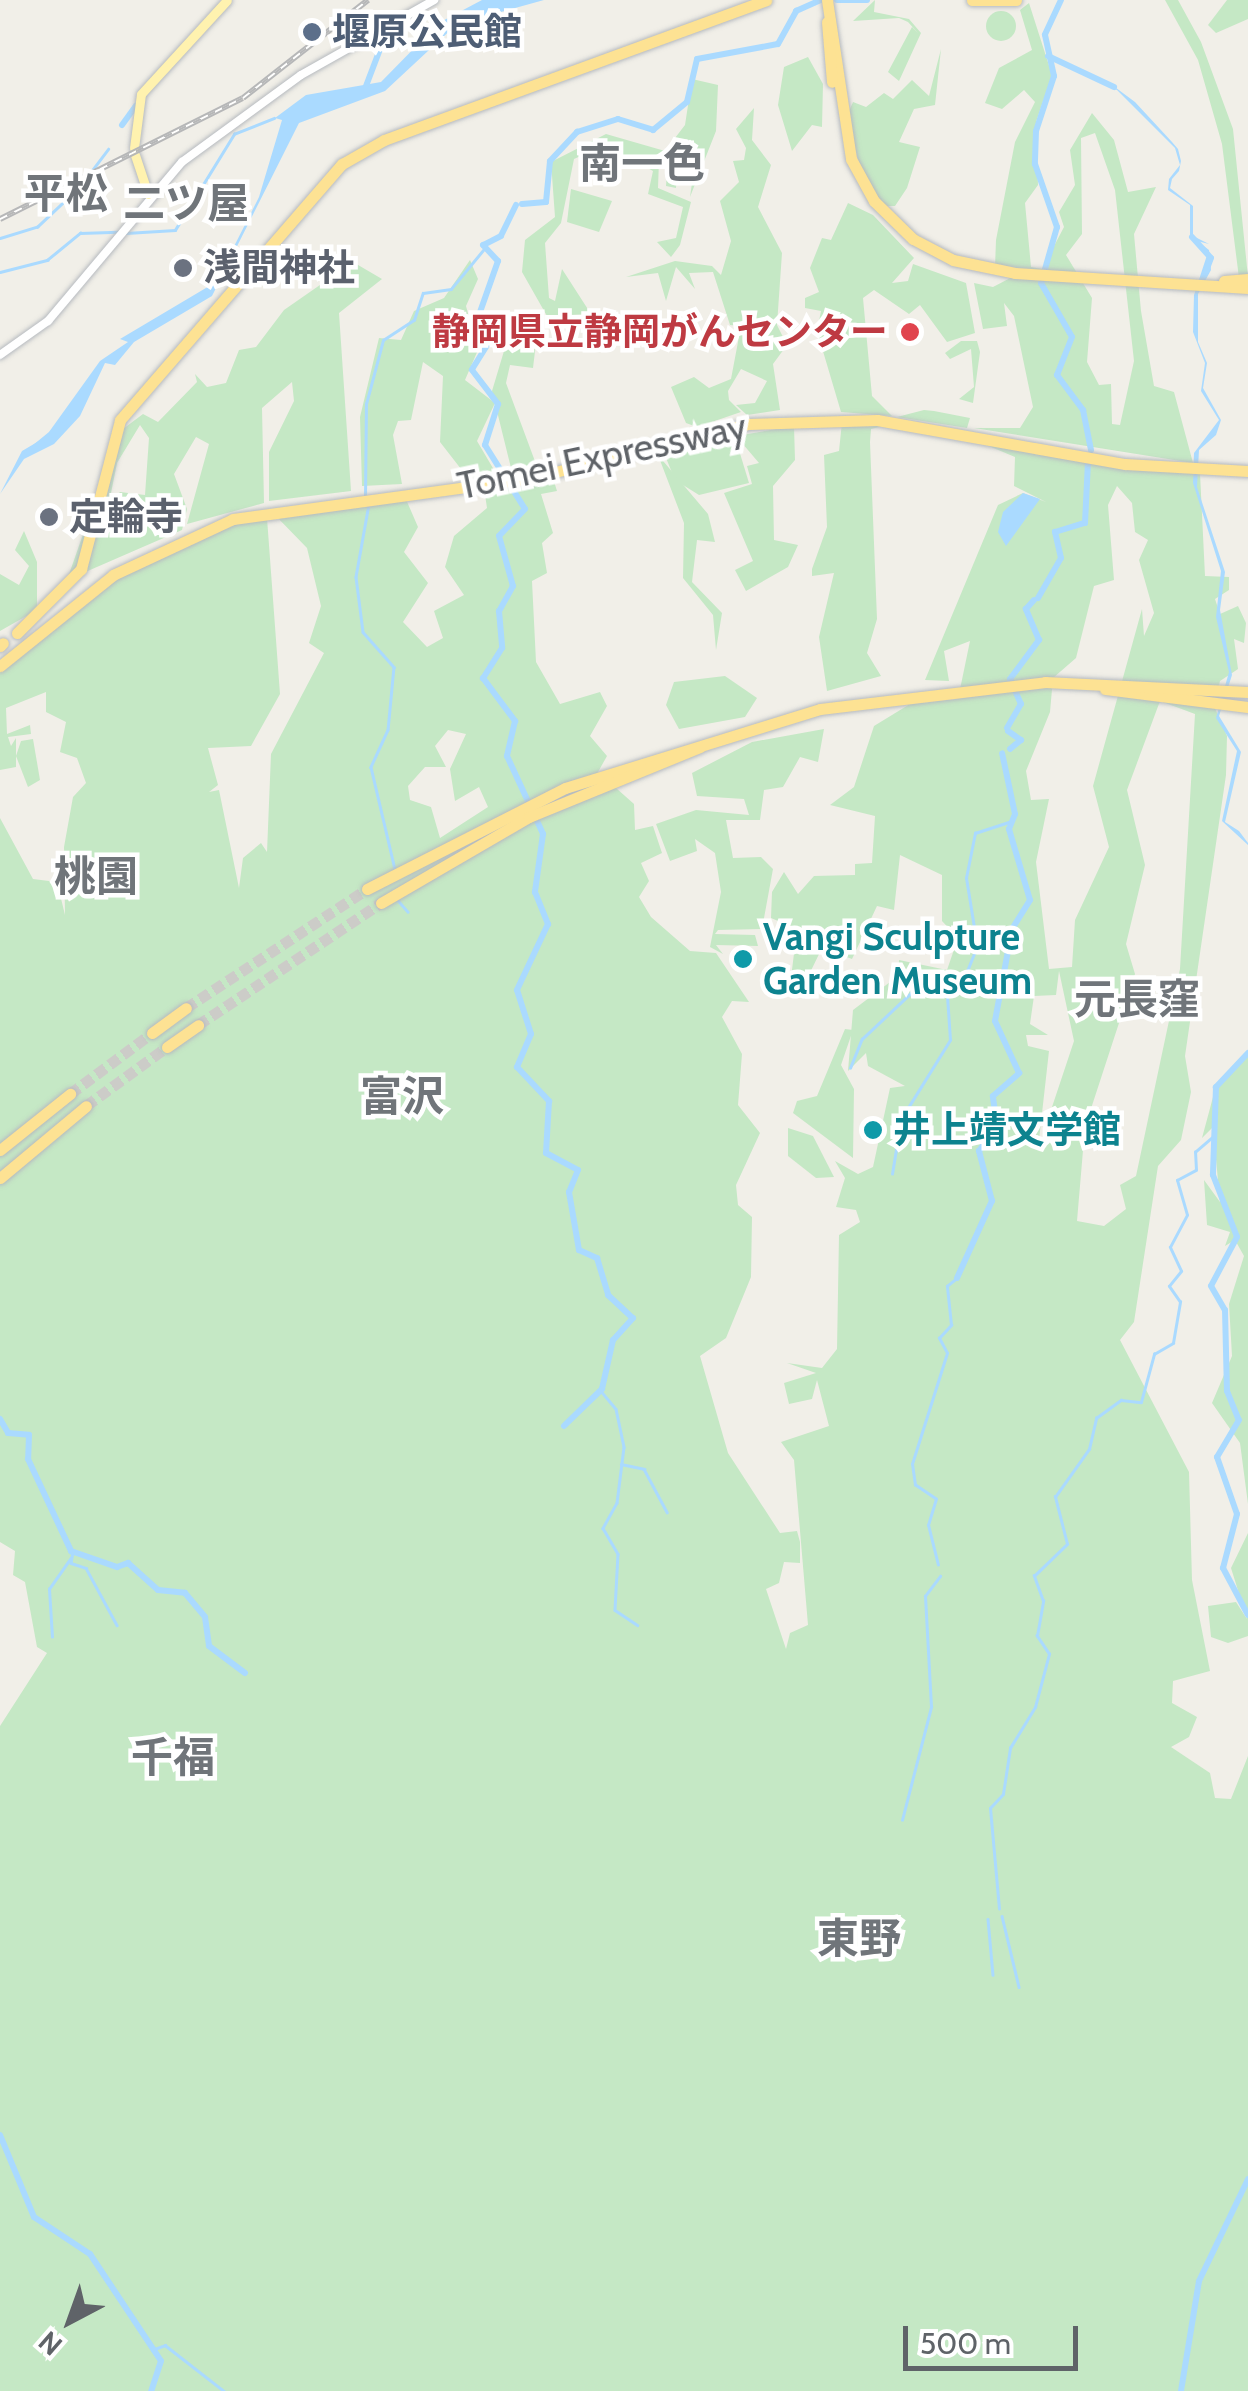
<!DOCTYPE html>
<html>
<head>
<meta charset="utf-8">
<style>
	body { margin:0 }
	#map { position:relative; width:1248px; height:2391px; overflow:hidden; background:#f1efe8; font-family:Cabin,"Noto Sans JP",sans-serif }
	div>[style] { position:absolute }
	.green>* { inset:0; background:#c5e8c5 }
	.round { border-radius:50% }
	.water>* { inset:0; background:#aadaff }
	.stream>* { height:2.5px; margin:-1.25px; padding:0 1.25px; transform-origin:1.25px; border-radius:1.25px; background:#aadaff }
	.river>* { height:6px; margin:-3px; padding:0 3px; transform-origin:3px; border-radius:3px; background:#aadaff }
	.highway-tunnel>* { height:11px; margin-top:-5.5px; transform-origin:0; background:repeating-linear-gradient(90deg,#ccccc8 0 11px,transparent 0 16.5px) }
	.roads { filter:drop-shadow(0 0 2px #b6babf) drop-shadow(0 0 2px #b6babf) }
	.secondary>* { height:8px; margin:-4px; padding:0 4px; transform-origin:4px; border-radius:4px; background:#fff }
	.primary>* { height:9px; margin:-4.5px; padding:0 4.5px; transform-origin:4.5px; border-radius:4.5px; background:#fff2af }
	.highway>* { height:11px; margin:-5.5px; padding:0 5.5px; transform-origin:5.5px; border-radius:5.5px; background:#fde293 }
	.rail>* { height:6px; margin-top:-3px; transform-origin:0; background:repeating-linear-gradient(90deg,#fff 0 8px,#b6b7b8 0 16px); box-sizing:border-box; border-block:2px solid #b6b7b8 }
	.dots>* { width:28px; height:28px; translate:-50% -50%; box-sizing:border-box; border:5px solid #fff; border-radius:50% }
	span { translate:-50% -50%; white-space:nowrap; text-align:center; line-height:1.15; -webkit-text-stroke:9px #fff; paint-order:stroke }
	.service-label { font-size:38px; color:#4e5e75; font-weight:700 }
	.left { translate:0 -50%; text-align:left }
	.worship-label { font-size:38px; color:#5b616d; font-weight:700 }
	.health-label { font-size:38px; color:#be3a42; font-weight:700 }
	.right { translate:-100% -50%; text-align:right }
	.street-label { font-size:38px; color:#5f6368 }
	.culture-label { font-size:38px; color:#0d838f; font-weight:700 }
	.quarter-label { font-size:42px; color:#70757a; font-weight:700 }
	.north { position:absolute; left:20px; top:2271px; width:100px; height:100px; -webkit-text-stroke:8px #fff; paint-order:stroke; rotate:221deg; font-size:28px; font-weight:700; line-height:40px; text-align:center; color:#5f6368 }
	.north::after { content:''; display:block; margin:auto; width:35px; height:45px; background:#5f6368; clip-path:polygon(50% 0,100% 100%,50% 72%,0 100%) }
	.scale { position:absolute; left:903px; top:2326px; width:175px; height:45px; box-sizing:border-box; border:5px solid #5f6368; border-top:0; padding-left:12px; font-size:30px; line-height:35px; white-space:nowrap; color:#5f6368; -webkit-text-stroke:8px #fff; paint-order:stroke }
</style>
</head>
<body>
<div id="map">
	<div class="green">
		<i style="clip-path:polygon(875px 0,874px 12px,909px 19px,921px 33px,899px 81px,888px 72px,912px 27px,918px 33px,908px 22px,899px 18px,853px 21px)"></i>
		<i style="clip-path:polygon(1165px 0,1178px 0,1201px 42px,1233px 129px,1248px 277px,1239px 278px,1222px 144px,1198px 60px)"></i>
		<i style="clip-path:polygon(1227px 0,1248px 0,1248px 19px,1216px 33px,1208px 25px)"></i>
		<i style="clip-path:polygon(evenodd,1029px 3px,1052px 75px,1036px 122px,1038px 185px,1025px 203px,1031px 267px,1042px 269px,1064px 227px,1059px 212px,1075px 185px,1070px 150px,1092px 113px,1114px 140px,1128px 192px,1156px 187px,1134px 234px,1141px 311px,1154px 386px,1174px 392px,1193px 463px,974px 428px,1020px 428px,1033px 407px,1014px 316px,1004px 303px,1007px 326px,983px 329px,974px 283px,993px 287px,1016px 275px,995px 267px,996px 240px,1015px 142px,1035px 102px,1024px 90px,1002px 109px,985px 103px,999px 68px,1032px 50px,1020px 10px,1029px 3px,1095px 133px,1115px 190px,1134px 361px,1120px 425px,1112px 424px,1111px 384px,1099px 385px,1087px 362px,1092px 298px,1066px 255px,1082px 234px,1081px 138px,1095px 133px)"></i>
		<i class="round" style="left:986px;top:11px;width:30px;height:30px"></i>
		<i style="clip-path:polygon(941px 49px,935px 105px,914px 109px,899px 142px,920px 147px,907px 188px,895px 206px,884px 206px,863px 176px,846px 118px,853px 102px,866px 107px,884px 93px,893px 99px,912px 80px,929px 96px)"></i>
		<i style="clip-path:polygon(808px 57px,823px 84px,822px 127px,812px 125px,792px 151px,778px 105px,784px 67px)"></i>
		<i style="clip-path:polygon(692px 79px,718px 85px,716px 131px,690px 197px,697px 148px,686px 139px,679px 145px,676px 188px,666px 186px,668px 160px,659px 160px,658px 188px,691px 202px,680px 245px,671px 257px,657px 242px,676px 238px,683px 207px,648px 194px,653px 171px,605px 145px,574px 159px,561px 223px,545px 243px,549px 298px,555px 301px,562px 269px,591px 314px,547px 316px,522px 272px,525px 240px,555px 217px,551px 162px,606px 134px,665px 151px,685px 125px)"></i>
		<i style="clip-path:polygon(754px 108px,752px 140px,771px 165px,758px 207px,782px 253px,777px 325px,787px 345px,773px 364px,780px 410px,747px 415px,736px 405px,755px 403px,767px 381px,741px 369px,728px 391px,729px 400px,741px 412px,697px 427px,686px 423px,671px 387px,694px 377px,709px 388px,731px 379px,741px 326px,730px 325px,713px 272px,689px 273px,695px 289px,676px 267px,666px 301px,658px 273px,626px 277px,675px 261px,712px 266px,721px 275px,731px 241px,720px 201px,739px 182px,733px 161px,744px 160px,746px 148px,736px 129px)"></i>
		<i style="clip-path:polygon(571px 189px,612px 201px,599px 232px,567px 222px)"></i>
		<i style="clip-path:polygon(848px 203px,873px 215px,914px 258px,892px 283px,908px 281px,913px 264px,966px 283px,975px 333px,947px 342px,920px 305px,909px 314px,874px 290px,863px 298px,872px 396px,892px 416px,841px 412px,817px 331px,821px 311px,805px 308px,805px 298px,819px 292px,810px 268px,822px 238px,831px 240px)"></i>
		<i style="clip-path:polygon(470px 260px,478px 279px,466px 306px,478px 350px,465px 380px,495px 403px,477px 441px,497px 475px,468px 478px,440px 442px,443px 376px,423px 362px,411px 420px,398px 421px,393px 435px,402px 484px,362px 486px,360px 417px,379px 338px,401px 340px,414px 311px,444px 298px)"></i>
		<i style="clip-path:polygon(evenodd,353px 262px,382px 279px,339px 313px,351px 491px,269px 501px,269px 452px,294px 401px,292px 382px,262px 408px,264px 503px,187px 524px,209px 444px,196px 437px,174px 474px,187px 509px,182px 530px,67px 580px,119px 432px,143px 414px,158px 422px,197px 382px,195px 374px,207px 387px,226px 383px,239px 350px,256px 347px,284px 310px,353px 262px,140px 425px,149px 438px,145px 495px,120px 492px,109px 503px,117px 463px,140px 425px)"></i>
		<i style="clip-path:polygon(499px 314px,522px 342px,536px 343px,533px 368px,510px 365px,506px 383px,536px 464px,551px 467px,512px 472px,492px 391px,504px 351px,490px 317px)"></i>
		<i style="clip-path:polygon(961px 341px,977px 341px,980px 352px,973px 403px,959px 399px,974px 387px,971px 349px,950px 359px,945px 353px)"></i>
		<i style="clip-path:polygon(924px 410px,934px 411px,970px 418px,967px 428px,897px 417px)"></i>
		<i style="clip-path:polygon(842px 422px,892px 424px,871px 429px,870px 442px,877px 619px,867px 653px,881px 676px,827px 691px,819px 637px,834px 573px,812px 576px,812px 569px,827px 527px,824px 455px,839px 451px)"></i>
		<i style="clip-path:polygon(794px 426px,795px 460px,773px 486px,774px 540px,798px 545px,788px 567px,746px 591px,735px 570px,753px 561px,724px 493px,752px 484px,747px 466px,759px 463px,736px 436px)"></i>
		<i style="clip-path:polygon(735px 437px,749px 483px,699px 495px,675px 480px,664px 453px)"></i>
		<i style="clip-path:polygon(evenodd,972px 439px,1200px 473px,1205px 576px,1229px 577px,1229px 590px,1215px 599px,1220px 614px,1238px 606px,1246px 623px,1244px 643px,1234px 639px,1238px 669px,1220px 681px,1214px 706px,1227px 736px,1226px 775px,1185px 1056px,1191px 1092px,1181px 1140px,1158px 1166px,1134px 1322px,1120px 1340px,1189px 1472px,1192px 1580px,1210px 1671px,1173px 1681px,1172px 1703px,1197px 1717px,1189px 1737px,1171px 1747px,1210px 1773px,1215px 1798px,1231px 1799px,1248px 1756px,1248px 2391px,0 2391px,0 1726px,47px 1653px,37px 1647px,25px 1582px,13px 1575px,15px 1551px,0 1542px,0 818px,33px 879px,57px 882px,65px 915px,64px 847px,73px 797px,86px 783px,77px 758px,60px 752px,66px 722px,46px 712px,46px 692px,6px 708px,7px 734px,30px 725px,31px 734px,8px 737px,11px 746px,16px 738px,16px 767px,0 770px,0 671px,106px 582px,223px 525px,267px 518px,280px 694px,251px 746px,208px 748px,218px 785px,209px 792px,219px 790px,239px 888px,243px 858px,261px 843px,267px 852px,271px 754px,324px 653px,309px 643px,321px 606px,307px 548px,273px 513px,405px 497px,418px 527px,404px 552px,428px 583px,403px 622px,427px 647px,443px 638px,434px 611px,464px 595px,445px 567px,454px 536px,487px 508px,484px 488px,552px 475px,557px 491px,541px 494px,553px 533px,542px 543px,547px 573px,532px 581px,536px 662px,560px 704px,600px 692px,607px 706px,590px 736px,607px 756px,598px 772px,634px 804px,635px 830px,653px 826px,662px 853px,641px 863px,649px 881px,639px 897px,651px 917px,690px 951px,716px 953px,749px 1002px,732px 1001px,722px 1017px,742px 1054px,738px 1105px,760px 1133px,736px 1185px,738px 1205px,752px 1217px,751px 1277px,726px 1338px,700px 1356px,728px 1453px,780px 1533px,797px 1531px,800px 1542px,800px 1563px,784px 1562px,779px 1583px,766px 1589px,786px 1649px,790px 1633px,808px 1625px,794px 1460px,781px 1442px,829px 1426px,817px 1380px,812px 1399px,789px 1404px,784px 1383px,816px 1373px,787px 1363px,822px 1368px,837px 1349px,839px 1235px,860px 1222px,856px 1210px,836px 1207px,845px 1178px,835px 1161px,858px 1174px,873px 1167px,890px 1088px,905px 1086px,868px 1066px,866px 1053px,848px 1071px,853px 1010px,898px 976px,899px 960px,947px 970px,958px 938px,942px 921px,942px 875px,900px 855px,894px 910px,877px 906px,852px 959px,822px 948px,803px 987px,790px 986px,797px 929px,771px 918px,772px 892px,784px 872px,798px 894px,814px 876px,855px 875px,855px 864px,872px 863px,875px 816px,830px 805px,854px 787px,874px 726px,910px 704px,958px 699px,970px 641px,944px 651px,949px 681px,925px 680px,998px 505px,1023px 493px,1046px 502px,1014px 486px,1015px 457px,972px 439px,1117px 486px,1132px 503px,1135px 532px,1148px 540px,1139px 560px,1154px 613px,1144px 636px,1142px 609px,1093px 786px,1109px 847px,1075px 920px,1072px 967px,1049px 969px,1036px 862px,1049px 799px,1031px 800px,1026px 771px,1050px 712px,1053px 678px,1076px 658px,1094px 586px,1114px 580px,1108px 505px,1117px 486px,972px 439px,1160px 701px,1195px 714px,1180px 969px,1136px 1176px,1120px 1185px,1126px 1209px,1104px 1226px,1077px 1221px,1085px 1127px,1135px 974px,1126px 944px,1145px 865px,1127px 790px,1160px 701px,972px 439px,448px 730px,466px 734px,450px 769px,455px 801px,479px 787px,488px 807px,440px 838px,431px 807px,410px 800px,408px 786px,425px 767px,446px 767px,435px 746px,448px 730px,972px 439px,1059px 971px,1074px 1041px,1050px 1113px,1055px 1130px,1039px 1140px,1049px 1051px,1028px 1046px,1026px 1035px,1048px 1035px,1030px 1024px,1034px 996px,1056px 995px,1059px 971px)"></i>
		<i style="clip-path:polygon(658px 455px,708px 514px,715px 542px,697px 540px,692px 582px,722px 613px,716px 650px,713px 615px,683px 578px,684px 523px)"></i>
		<i style="clip-path:polygon(24px 531px,37px 562px,37px 610px,0 631px,0 574px,19px 585px,29px 566px,15px 550px)"></i>
		<i style="clip-path:polygon(725px 676px,757px 698px,745px 717px,679px 729px,666px 705px,674px 682px)"></i>
		<i style="clip-path:polygon(824px 729px,818px 762px,800px 757px,783px 787px,764px 790px,760px 820px,726px 820px,733px 858px,761px 857px,773px 869px,762px 929px,718px 930px,715px 934px,755px 935px,758px 946px,716px 945px,723px 954px,710px 947px,721px 892px,715px 853px,695px 839px,697px 851px,670px 861px,656px 824px,696px 810px,749px 815px,744px 799px,697px 796px,692px 773px,752px 742px)"></i>
		<i style="clip-path:polygon(33px 739px,40px 780px,28px 787px,16px 756px,21px 741px)"></i>
		<i style="clip-path:polygon(845px 1029px,853px 1030px,841px 1065px,854px 1089px,853px 1158px,793px 1113px,797px 1101px,817px 1096px)"></i>
		<i style="clip-path:polygon(1248px 1053px,1248px 1504px,1240px 1443px,1212px 1403px,1232px 1356px,1229px 1304px,1244px 1256px,1235px 1240px,1225px 1246px,1230px 1232px,1207px 1225px,1204px 1180px,1220px 1202px,1213px 1127px,1202px 1138px,1216px 1086px)"></i>
		<i style="clip-path:polygon(788px 1128px,813px 1136px,834px 1177px,816px 1178px,788px 1156px)"></i>
		<i style="clip-path:polygon(1248px 1533px,1248px 1636px,1228px 1643px,1211px 1637px,1208px 1606px,1236px 1602px,1247px 1619px,1231px 1568px)"></i>
	</div>
	<div class="water">
		<i style="clip-path:polygon(482px 0,544px 0,457px 24px,385px 91px,299px 123px,212px 296px,134px 342px,115px 365px,105px 363px,80px 416px,54px 444px,24px 459px,0 494px,22px 451px,56px 431px,49px 432px,100px 361px,128px 342px,120px 339px,216px 282px,259px 197px,282px 120px,275px 118px,306px 95px,381px 82px,431px 31px,412px 16px,431px 27px)"></i>
		<i style="clip-path:polygon(1062px 64px,1108px 82px,1135px 102px,1172px 142px,1178px 149px,1181px 161px,1179px 171px,1172px 179px,1170px 188px,1193px 206px,1193px 236px,1209px 244px,1197px 241px,1209px 250px,1211px 270px,1198px 294px,1198px 342px,1207px 363px,1203px 388px,1221px 420px,1216px 435px,1199px 450px,1197px 487px,1225px 572px,1220px 610px,1232px 675px,1219px 716px,1241px 752px,1225px 822px,1239px 831px,1248px 843px,1248px 845px,1222px 821px,1237px 751px,1216px 718px,1229px 672px,1216px 617px,1221px 571px,1193px 483px,1194px 453px,1219px 420px,1201px 391px,1205px 363px,1193px 332px,1194px 295px,1208px 252px,1190px 236px,1190px 205px,1168px 190px,1169px 179px,1180px 165px,1175px 148px,1117px 90px)"></i>
		<i style="clip-path:polygon(1023px 493px,1040px 499px,1006px 546px,998px 532px,1003px 512px)"></i>
	</div>
	<div class="stream">
		<i style="left:90px;top:173px;width:30px;rotate:-53deg"></i>
		<i style="left:126px;top:233px;width:49px;rotate:-3.5deg"></i>
		<i style="left:175px;top:230px;width:113px;rotate:-58.4deg"></i>
		<i style="left:234px;top:134px;width:43px;rotate:-21.8deg"></i>
		<i style="left:0;top:238px;width:39px;rotate:-17deg"></i>
		<i style="left:37px;top:227px;width:74px;rotate:-43.4deg"></i>
		<i style="left:0;top:272px;width:49px;rotate:-14.3deg"></i>
		<i style="left:47px;top:260px;width:43px;rotate:-39.3deg"></i>
		<i style="left:80px;top:233px;width:38px;rotate:-2deg"></i>
		<i style="left:365px;top:497px;width:93px;rotate:-89.4deg"></i>
		<i style="left:366px;top:404px;width:66px;rotate:-75.1deg"></i>
		<i style="left:383px;top:340px;width:37px;rotate:-33deg"></i>
		<i style="left:414px;top:320px;width:28px;rotate:-72deg"></i>
		<i style="left:423px;top:293px;width:28px;rotate:-8deg"></i>
		<i style="left:451px;top:289px;width:52px;rotate:-50.5deg"></i>
		<i style="left:369px;top:504px;width:74px;rotate:100.1deg"></i>
		<i style="left:356px;top:577px;width:55px;rotate:82.7deg"></i>
		<i style="left:363px;top:632px;width:47px;rotate:48.5deg"></i>
		<i style="left:394px;top:667px;width:63px;rotate:95.4deg"></i>
		<i style="left:388px;top:730px;width:41px;rotate:114.7deg"></i>
		<i style="left:371px;top:767px;width:105px;rotate:76.8deg"></i>
		<i style="left:396px;top:898px;width:18px;rotate:49deg"></i>
		<i style="left:850px;top:1068px;width:31px;rotate:-68deg"></i>
		<i style="left:862px;top:1039px;width:70px;rotate:-43.3deg"></i>
		<i style="left:913px;top:991px;width:54px;rotate:-16.1deg"></i>
		<i style="left:965px;top:976px;width:32px;rotate:-68deg"></i>
		<i style="left:977px;top:946px;width:69px;rotate:-99.2deg"></i>
		<i style="left:966px;top:878px;width:46px;rotate:-78.7deg"></i>
		<i style="left:975px;top:833px;width:39px;rotate:-18deg"></i>
		<i style="left:892px;top:1174px;width:56px;rotate:-80.7deg"></i>
		<i style="left:901px;top:1119px;width:93px;rotate:-58.2deg"></i>
		<i style="left:950px;top:1040px;width:58px;rotate:-93.9deg"></i>
		<i style="left:601px;top:1391px;width:23px;rotate:50deg"></i>
		<i style="left:616px;top:1409px;width:39px;rotate:78deg"></i>
		<i style="left:624px;top:1447px;width:56px;rotate:97.1deg"></i>
		<i style="left:617px;top:1503px;width:29px;rotate:119deg"></i>
		<i style="left:603px;top:1528px;width:30px;rotate:60deg"></i>
		<i style="left:618px;top:1554px;width:56px;rotate:93.1deg"></i>
		<i style="left:615px;top:1610px;width:27px;rotate:34deg"></i>
		<i style="left:621px;top:1464px;width:24px;rotate:12deg"></i>
		<i style="left:644px;top:1469px;width:49px;rotate:61.9deg"></i>
		<i style="left:73px;top:1552px;width:11px;rotate:100deg"></i>
		<i style="left:71px;top:1563px;width:16px;rotate:18deg"></i>
		<i style="left:86px;top:1568px;width:65px;rotate:61.5deg"></i>
		<i style="left:938px;top:1565px;width:41px;rotate:-104deg"></i>
		<i style="left:928px;top:1525px;width:27px;rotate:-73deg"></i>
		<i style="left:936px;top:1499px;width:25px;rotate:-146deg"></i>
		<i style="left:915px;top:1485px;width:21px;rotate:-98deg"></i>
		<i style="left:912px;top:1464px;width:116px;rotate:-72.5deg"></i>
		<i style="left:947px;top:1353px;width:17px;rotate:-118deg"></i>
		<i style="left:939px;top:1338px;width:18px;rotate:-47deg"></i>
		<i style="left:951px;top:1325px;width:39px;rotate:-96deg"></i>
		<i style="left:947px;top:1286px;width:13px;rotate:-39deg"></i>
		<i style="left:52px;top:1637px;width:48px;rotate:-93.6deg"></i>
		<i style="left:49px;top:1589px;width:38px;rotate:-55deg"></i>
		<i style="left:902px;top:1820px;width:117px;rotate:-75.6deg"></i>
		<i style="left:931px;top:1707px;width:111px;rotate:-93.1deg"></i>
		<i style="left:925px;top:1596px;width:25px;rotate:-53deg"></i>
		<i style="left:999px;top:1909px;width:101px;rotate:-95.1deg"></i>
		<i style="left:990px;top:1808px;width:19px;rotate:-47deg"></i>
		<i style="left:1003px;top:1794px;width:47px;rotate:-81.3deg"></i>
		<i style="left:1010px;top:1748px;width:48px;rotate:-58.6deg"></i>
		<i style="left:1035px;top:1707px;width:55px;rotate:-75.2deg"></i>
		<i style="left:1049px;top:1654px;width:22px;rotate:-124deg"></i>
		<i style="left:1037px;top:1636px;width:36px;rotate:-80deg"></i>
		<i style="left:1043px;top:1601px;width:27px;rotate:-110deg"></i>
		<i style="left:1034px;top:1576px;width:46px;rotate:-44.1deg"></i>
		<i style="left:1067px;top:1544px;width:49px;rotate:-104.3deg"></i>
		<i style="left:1055px;top:1497px;width:59px;rotate:-54.7deg"></i>
		<i style="left:1089px;top:1449px;width:32px;rotate:-77deg"></i>
		<i style="left:1096px;top:1418px;width:31px;rotate:-36deg"></i>
		<i style="left:1121px;top:1400px;width:20px;rotate:6deg"></i>
		<i style="left:1141px;top:1402px;width:50px;rotate:-74.8deg"></i>
		<i style="left:1154px;top:1354px;width:22px;rotate:-30deg"></i>
		<i style="left:1173px;top:1343px;width:42px;rotate:-80.3deg"></i>
		<i style="left:1180px;top:1302px;width:19px;rotate:-125deg"></i>
		<i style="left:1169px;top:1286px;width:19px;rotate:-51deg"></i>
		<i style="left:1181px;top:1271px;width:26px;rotate:-115deg"></i>
		<i style="left:1170px;top:1247px;width:36px;rotate:-62deg"></i>
		<i style="left:1187px;top:1215px;width:36px;rotate:-106deg"></i>
		<i style="left:1177px;top:1180px;width:21px;rotate:-28deg"></i>
		<i style="left:1196px;top:1170px;width:18px;rotate:-93deg"></i>
		<i style="left:1195px;top:1152px;width:23px;rotate:-41deg"></i>
		<i style="left:1002px;top:1916px;width:73px;rotate:76.5deg"></i>
		<i style="left:988px;top:1919px;width:56px;rotate:84.9deg"></i>
		<i style="left:152px;top:2350px;width:14px;rotate:-21deg"></i>
		<i style="left:165px;top:2345px;width:75px;rotate:37.9deg"></i>
	</div>
	<div class="river">
		<i style="left:837px;top:0;width:30px"></i>
		<i style="left:1061px;top:0;width:38px;rotate:115deg"></i>
		<i style="left:1045px;top:35px;width:42px;rotate:77.6deg"></i>
		<i style="left:1054px;top:76px;width:58px;rotate:108.1deg"></i>
		<i style="left:1036px;top:131px;width:33px;rotate:92deg"></i>
		<i style="left:1035px;top:164px;width:67px;rotate:70.8deg"></i>
		<i style="left:1057px;top:227px;width:58px;rotate:105.9deg"></i>
		<i style="left:1041px;top:283px;width:62px;rotate:60.1deg"></i>
		<i style="left:1072px;top:337px;width:41px;rotate:111.5deg"></i>
		<i style="left:1057px;top:375px;width:44px;rotate:53.4deg"></i>
		<i style="left:1083px;top:410px;width:41px;rotate:78.7deg"></i>
		<i style="left:1048px;top:56px;width:73px;rotate:25.2deg"></i>
		<i style="left:366px;top:86px;width:53px;rotate:-69.2deg"></i>
		<i style="left:385px;top:36px;width:28px;rotate:-38deg"></i>
		<i style="left:122px;top:125px;width:24px;rotate:-54deg"></i>
		<i style="left:522px;top:204px;width:24px;rotate:-5deg"></i>
		<i style="left:546px;top:202px;width:41px;rotate:-84.4deg"></i>
		<i style="left:550px;top:161px;width:40px;rotate:-47deg"></i>
		<i style="left:577px;top:132px;width:43px;rotate:-17.6deg"></i>
		<i style="left:618px;top:119px;width:37px;rotate:17deg"></i>
		<i style="left:653px;top:130px;width:44px;rotate:-39.5deg"></i>
		<i style="left:687px;top:102px;width:44px;rotate:-76.9deg"></i>
		<i style="left:697px;top:59px;width:82px;rotate:-10.5deg"></i>
		<i style="left:778px;top:44px;width:38px;rotate:-61deg"></i>
		<i style="left:796px;top:11px;width:27px;rotate:-24deg"></i>
		<i style="left:516px;top:205px;width:34px;rotate:116deg"></i>
		<i style="left:501px;top:236px;width:20px;rotate:153deg"></i>
		<i style="left:483px;top:245px;width:22px;rotate:47deg"></i>
		<i style="left:498px;top:261px;width:57px;rotate:109.4deg"></i>
		<i style="left:479px;top:315px;width:17px;rotate:40deg"></i>
		<i style="left:492px;top:326px;width:13px;rotate:94deg"></i>
		<i style="left:491px;top:339px;width:36px;rotate:122deg"></i>
		<i style="left:472px;top:370px;width:43px;rotate:52.6deg"></i>
		<i style="left:498px;top:404px;width:43px;rotate:107.6deg"></i>
		<i style="left:485px;top:445px;width:75px;rotate:58deg"></i>
		<i style="left:525px;top:509px;width:37px;rotate:134deg"></i>
		<i style="left:499px;top:536px;width:52px;rotate:74.4deg"></i>
		<i style="left:513px;top:586px;width:29px;rotate:119deg"></i>
		<i style="left:499px;top:611px;width:37px;rotate:85deg"></i>
		<i style="left:502px;top:648px;width:36px;rotate:122deg"></i>
		<i style="left:483px;top:678px;width:54px;rotate:53.3deg"></i>
		<i style="left:515px;top:721px;width:36px;rotate:103deg"></i>
		<i style="left:507px;top:756px;width:86px;rotate:65.2deg"></i>
		<i style="left:543px;top:834px;width:59px;rotate:97.9deg"></i>
		<i style="left:535px;top:892px;width:35px;rotate:68deg"></i>
		<i style="left:548px;top:924px;width:73px;rotate:115.2deg"></i>
		<i style="left:517px;top:990px;width:46px;rotate:72.3deg"></i>
		<i style="left:531px;top:1034px;width:36px;rotate:113deg"></i>
		<i style="left:517px;top:1067px;width:47px;rotate:46.7deg"></i>
		<i style="left:549px;top:1101px;width:52px;rotate:93.3deg"></i>
		<i style="left:546px;top:1153px;width:36px;rotate:28deg"></i>
		<i style="left:578px;top:1170px;width:24px;rotate:112deg"></i>
		<i style="left:569px;top:1192px;width:59px;rotate:80.2deg"></i>
		<i style="left:579px;top:1250px;width:20px;rotate:24deg"></i>
		<i style="left:597px;top:1258px;width:39px;rotate:73deg"></i>
		<i style="left:608px;top:1295px;width:34px;rotate:43deg"></i>
		<i style="left:633px;top:1318px;width:30px;rotate:132deg"></i>
		<i style="left:613px;top:1340px;width:50px;rotate:102.7deg"></i>
		<i style="left:602px;top:1389px;width:53px;rotate:135.8deg"></i>
		<i style="left:1192px;top:237px;width:28px;rotate:48deg"></i>
		<i style="left:1211px;top:258px;width:14px;rotate:111deg"></i>
		<i style="left:28px;top:453px;width:43px;rotate:-39.3deg"></i>
		<i style="left:1038px;top:598px;width:46px;rotate:-60.1deg"></i>
		<i style="left:1061px;top:558px;width:27px;rotate:-103deg"></i>
		<i style="left:1055px;top:532px;width:31px;rotate:-17deg"></i>
		<i style="left:1085px;top:523px;width:61px;rotate:-87.2deg"></i>
		<i style="left:1007px;top:728px;width:28px;rotate:-60deg"></i>
		<i style="left:1021px;top:704px;width:27px;rotate:-114deg"></i>
		<i style="left:1010px;top:679px;width:49px;rotate:-53.4deg"></i>
		<i style="left:1039px;top:640px;width:34px;rotate:-113deg"></i>
		<i style="left:1026px;top:609px;width:12px;rotate:-48deg"></i>
		<i style="left:1008px;top:731px;width:16px;rotate:35deg"></i>
		<i style="left:1021px;top:740px;width:14px;rotate:141deg"></i>
		<i style="left:1248px;top:1053px;width:47px;rotate:133.3deg"></i>
		<i style="left:1216px;top:1087px;width:88px;rotate:92deg"></i>
		<i style="left:1213px;top:1175px;width:66px;rotate:68.8deg"></i>
		<i style="left:1237px;top:1237px;width:55px;rotate:118deg"></i>
		<i style="left:1211px;top:1286px;width:28px;rotate:60deg"></i>
		<i style="left:1225px;top:1310px;width:81px;rotate:88.6deg"></i>
		<i style="left:1227px;top:1391px;width:31px;rotate:68deg"></i>
		<i style="left:1239px;top:1420px;width:43px;rotate:120.7deg"></i>
		<i style="left:1217px;top:1457px;width:60px;rotate:70.7deg"></i>
		<i style="left:1237px;top:1514px;width:56px;rotate:104.5deg"></i>
		<i style="left:1223px;top:1568px;width:53px;rotate:62deg"></i>
		<i style="left:957px;top:1278px;width:85px;rotate:-65.6deg"></i>
		<i style="left:992px;top:1201px;width:52px;rotate:-104.6deg"></i>
		<i style="left:979px;top:1151px;width:31px;rotate:-54deg"></i>
		<i style="left:997px;top:1126px;width:30px;rotate:-98deg"></i>
		<i style="left:993px;top:1096px;width:35px;rotate:-41deg"></i>
		<i style="left:1019px;top:1073px;width:57px;rotate:-114.8deg"></i>
		<i style="left:995px;top:1021px;width:94px;rotate:-79.5deg"></i>
		<i style="left:1012px;top:929px;width:34px;rotate:-58deg"></i>
		<i style="left:1030px;top:900px;width:74px;rotate:-106.5deg"></i>
		<i style="left:1009px;top:829px;width:16px;rotate:-68deg"></i>
		<i style="left:1015px;top:814px;width:62px;rotate:-102deg"></i>
		<i style="left:0;top:1419px;width:16px;rotate:60deg"></i>
		<i style="left:8px;top:1433px;width:21px;rotate:5deg"></i>
		<i style="left:29px;top:1435px;width:24px;rotate:92deg"></i>
		<i style="left:28px;top:1459px;width:102px;rotate:64.9deg"></i>
		<i style="left:71px;top:1551px;width:49px;rotate:19.2deg"></i>
		<i style="left:117px;top:1567px;width:12px;rotate:-20deg"></i>
		<i style="left:128px;top:1563px;width:40px;rotate:42deg"></i>
		<i style="left:158px;top:1590px;width:27px;rotate:6deg"></i>
		<i style="left:185px;top:1593px;width:31px;rotate:50deg"></i>
		<i style="left:205px;top:1617px;width:29px;rotate:82deg"></i>
		<i style="left:209px;top:1646px;width:45px;rotate:36.9deg"></i>
		<i style="left:0;top:2135px;width:89px;rotate:67.5deg"></i>
		<i style="left:34px;top:2217px;width:67px;rotate:33.5deg"></i>
		<i style="left:90px;top:2254px;width:128px;rotate:56.4deg"></i>
		<i style="left:161px;top:2361px;width:32px;rotate:108deg"></i>
		<i style="left:1181px;top:2391px;width:111px;rotate:-80.7deg"></i>
		<i style="left:1199px;top:2281px;width:113px;rotate:-64.3deg"></i>
	</div>
	<div class="highway-tunnel">
		<i style="left:186px;top:1008px;width:217px;rotate:-33.3deg"></i>
		<i style="left:198px;top:1025px;width:220px;rotate:-33.7deg"></i>
		<i style="left:70px;top:1094px;width:102px;rotate:-36.6deg"></i>
		<i style="left:86px;top:1106px;width:100px;rotate:-36.1deg"></i>
	</div>
	<div class="roads">
		<div class="secondary">
			<i style="left:0;top:355px;width:59px;rotate:-35.3deg"></i>
			<i style="left:48px;top:321px;width:208px;rotate:-49.9deg"></i>
			<i style="left:182px;top:162px;width:147px;rotate:-36.2deg"></i>
			<i style="left:301px;top:75px;width:153px;rotate:-29.4deg"></i>
		</div>
		<div class="primary">
			<i style="left:134px;top:148px;width:54px;rotate:-82.6deg"></i>
			<i style="left:141px;top:94px;width:127px;rotate:-47.5deg"></i>
			<i style="left:135px;top:155px;width:41px;rotate:71.6deg"></i>
		</div>
		<div class="highway">
			<i style="left:827px;top:0;width:161px;rotate:81.4deg"></i>
			<i style="left:851px;top:159px;width:48px;rotate:61.3deg"></i>
			<i style="left:874px;top:201px;width:54px;rotate:44.3deg"></i>
			<i style="left:913px;top:239px;width:45px;rotate:27.7deg"></i>
			<i style="left:953px;top:260px;width:63px;rotate:11.8deg"></i>
			<i style="left:1015px;top:273px;width:233px;rotate:3.7deg"></i>
			<i style="left:972px;top:0;width:44px"></i>
			<i style="left:827px;top:22px;width:60px;rotate:85.2deg"></i>
			<i style="left:1224px;top:281px;width:24px;rotate:-5deg"></i>
			<i style="left:17px;top:633px;width:91px;rotate:-45deg"></i>
			<i style="left:81px;top:569px;width:154px;rotate:-75.3deg"></i>
			<i style="left:120px;top:420px;width:339px;rotate:-49.1deg"></i>
			<i style="left:342px;top:164px;width:48px;rotate:-29.7deg"></i>
			<i style="left:384px;top:140px;width:407px;rotate:-20.1deg"></i>
			<i style="left:0;top:646px;width:4px;rotate:-45deg"></i>
			<i style="left:0;top:666px;width:145px;rotate:-38.8deg"></i>
			<i style="left:113px;top:575px;width:132px;rotate:-25deg"></i>
			<i style="left:233px;top:519px;width:301px;rotate:-7.8deg"></i>
			<i style="left:531px;top:478px;width:224px;rotate:-14deg"></i>
			<i style="left:748px;top:424px;width:129px;rotate:-1.8deg"></i>
			<i style="left:877px;top:420px;width:252px;rotate:10.1deg"></i>
			<i style="left:1125px;top:464px;width:123px;rotate:3.3deg"></i>
			<i style="left:1105px;top:689px;width:144px;rotate:7.2deg"></i>
			<i style="left:367px;top:889px;width:222px;rotate:-27deg"></i>
			<i style="left:565px;top:788px;width:267px;rotate:-17.2deg"></i>
			<i style="left:820px;top:709px;width:227px;rotate:-6.8deg"></i>
			<i style="left:1045px;top:682px;width:203px;rotate:2.8deg"></i>
			<i style="left:381px;top:903px;width:171px;rotate:-30.2deg"></i>
			<i style="left:529px;top:817px;width:185px;rotate:-22.3deg"></i>
			<i style="left:152px;top:1033px;width:42px;rotate:-36.3deg"></i>
			<i style="left:167px;top:1047px;width:38px;rotate:-35deg"></i>
			<i style="left:0;top:1150px;width:90px;rotate:-38.7deg"></i>
			<i style="left:0;top:1178px;width:112px;rotate:-39.9deg"></i>
		</div>
	</div>
	<div class="rail">
		<i style="left:0;top:219px;width:271px;rotate:-26.5deg"></i>
		<i style="left:243px;top:98px;width:159px;rotate:-38.1deg"></i>
	</div>
	<div class="dots">
		<i style="left:312px;top:32px;background:#5c6f8a"></i>
		<i style="left:183px;top:268px;background:#6b7280"></i>
		<i style="left:910px;top:332px;background:#e0444e"></i>
		<i style="left:49px;top:517px;background:#6b7280"></i>
		<i style="left:743px;top:959px;background:#0f9aa8"></i>
		<i style="left:873px;top:1130px;background:#0f9aa8"></i>
	</div>
	<div class="service-label">
		<span class="left" style="left:332px;top:32px">堰原公民館</span>
	</div>
	<div class="worship-label">
		<span class="left" style="left:203px;top:268px">浅間神社</span>
		<span class="left" style="left:69px;top:517px">定輪寺</span>
	</div>
	<div class="health-label">
		<span class="right" style="left:888px;top:332px">静岡県立静岡がんセンター</span>
	</div>
	<div class="street-label">
		<span style="left:602px;top:456px;rotate:-12deg">Tomei Expressway</span>
	</div>
	<div class="culture-label">
		<span class="left" style="left:763px;top:959px">Vangi Sculpture<br>Garden Museum</span>
		<span class="left" style="left:893px;top:1130px">井上靖文学館</span>
	</div>
	<div class="quarter-label">
		<span style="left:642px;top:163px">南一色</span>
		<span style="left:66px;top:193px">平松</span>
		<span style="left:186px;top:203px">二ツ屋</span>
		<span style="left:96px;top:876px">桃園</span>
		<span style="left:1137px;top:999px">元長窪</span>
		<span style="left:402px;top:1096px">富沢</span>
		<span style="left:173px;top:1757px">千福</span>
		<span style="left:859px;top:1938px">東野</span>
	</div>
	<div class="north">N</div>
	<div class="scale">500 m</div>
</div>
</body>
</html>
